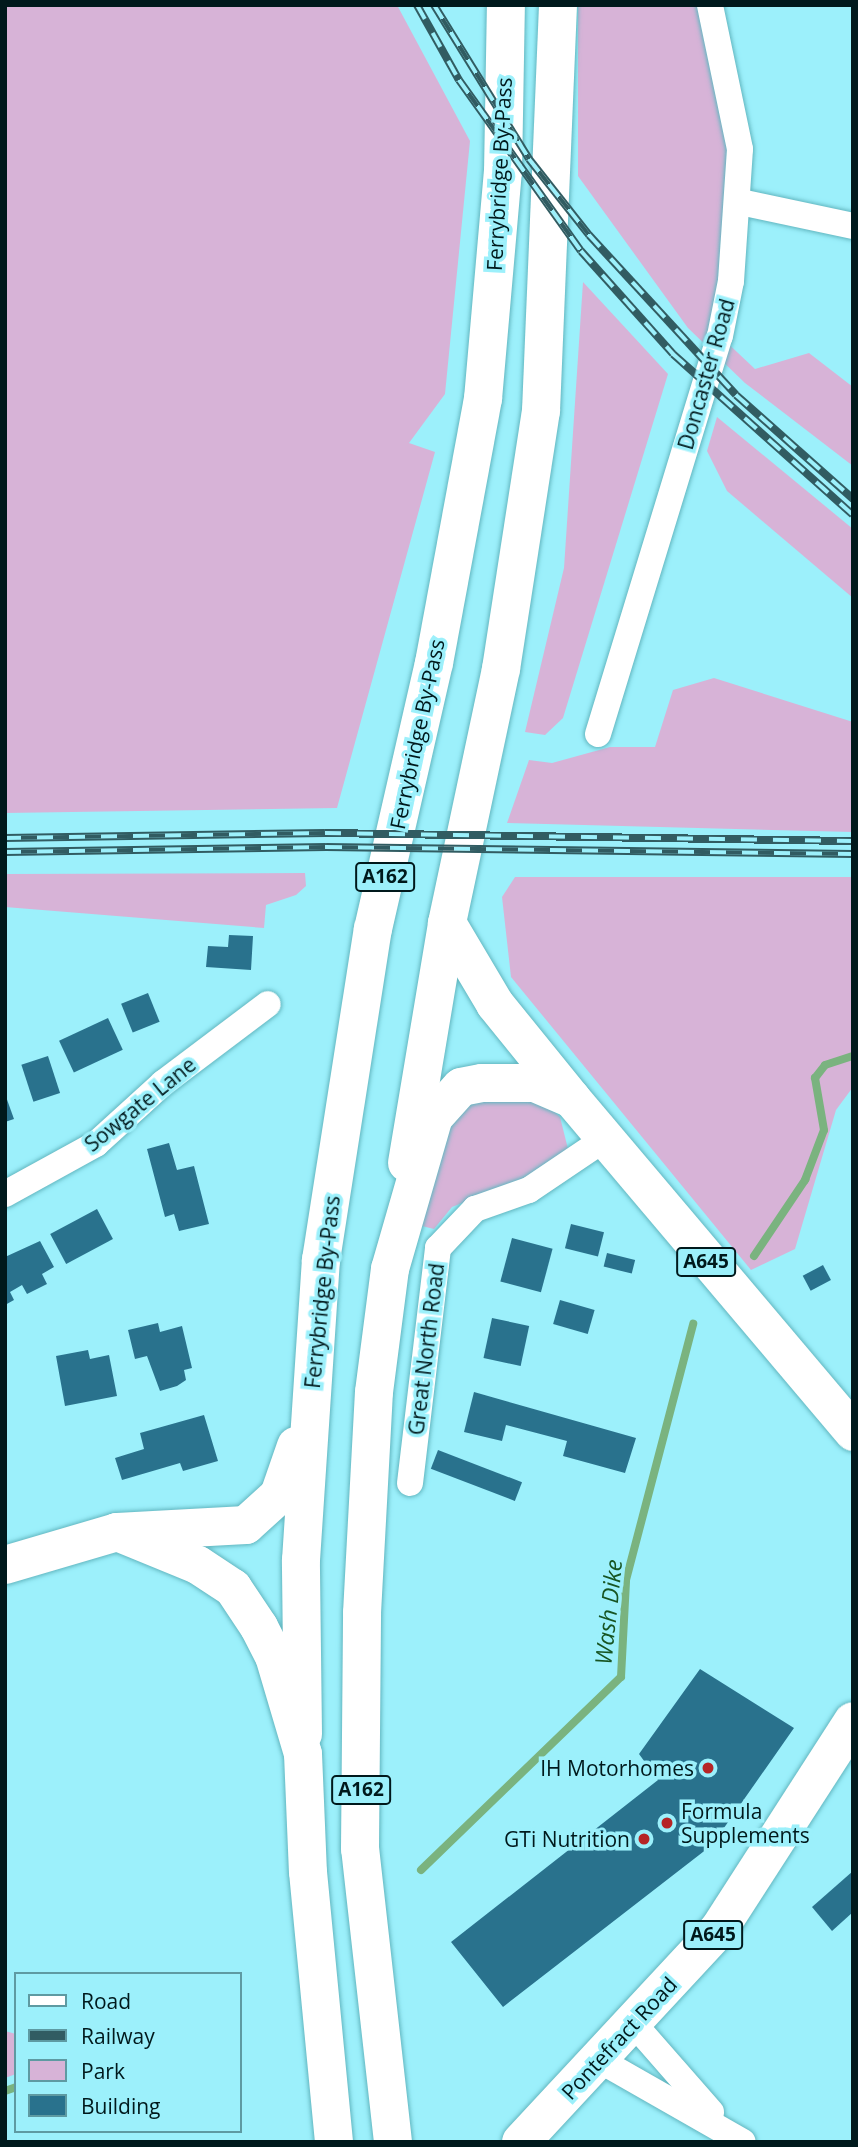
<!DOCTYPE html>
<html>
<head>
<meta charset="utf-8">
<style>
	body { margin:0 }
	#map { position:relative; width:858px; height:2147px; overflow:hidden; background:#9cf0fb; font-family:"Open Sans",sans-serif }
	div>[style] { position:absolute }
	.green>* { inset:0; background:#d7b3d7 }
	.stream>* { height:8px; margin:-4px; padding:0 4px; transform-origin:4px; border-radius:4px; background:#7ab37f }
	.building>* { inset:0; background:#29728d; transform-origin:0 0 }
	.roads { filter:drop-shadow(0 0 2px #62b6c0) drop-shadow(0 0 2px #62b6c0) }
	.minor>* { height:26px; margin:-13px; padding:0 13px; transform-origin:13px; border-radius:13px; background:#fff }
	.primary>* { height:38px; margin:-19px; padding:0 19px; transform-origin:19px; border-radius:19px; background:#fff }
	.trunk>* { height:38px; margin:-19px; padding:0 19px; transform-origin:19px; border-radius:19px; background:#fff }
	.rail>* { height:8px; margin-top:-4px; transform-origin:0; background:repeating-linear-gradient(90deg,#9cf0fb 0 16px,#315c62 0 32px); box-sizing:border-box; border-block:2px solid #315c62 }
	.dots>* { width:19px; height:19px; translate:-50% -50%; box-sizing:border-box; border:4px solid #9cf0fb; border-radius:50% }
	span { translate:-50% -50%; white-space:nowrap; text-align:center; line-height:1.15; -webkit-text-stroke:7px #9cf0fb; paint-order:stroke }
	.shield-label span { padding:2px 5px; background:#9cf0fb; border:2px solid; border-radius:5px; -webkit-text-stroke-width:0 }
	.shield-label { font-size:19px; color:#00191c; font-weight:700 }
	.street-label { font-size:21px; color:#00191c }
	.poi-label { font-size:21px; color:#00191c }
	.right { translate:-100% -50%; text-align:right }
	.left { translate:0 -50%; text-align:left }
	.water-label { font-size:23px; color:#175422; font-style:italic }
	.frame { position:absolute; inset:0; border:7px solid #00191c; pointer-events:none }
	.legend { position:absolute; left:14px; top:1972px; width:228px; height:161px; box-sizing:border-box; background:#9cf0fb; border:2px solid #5e9aa2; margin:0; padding:9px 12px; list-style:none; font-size:21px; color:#00191c }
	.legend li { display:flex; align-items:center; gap:14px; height:35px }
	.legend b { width:35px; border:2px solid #5e9aa2 }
</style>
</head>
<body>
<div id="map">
	<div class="green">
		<i style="clip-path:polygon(5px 5px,397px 5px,470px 141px,445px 394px,409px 443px,435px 452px,337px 808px,5px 813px)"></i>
		<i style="clip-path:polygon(578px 5px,710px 5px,740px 149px,720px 336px,755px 369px,809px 353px,853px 387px,853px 466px,745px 383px,688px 328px,578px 176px)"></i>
		<i style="clip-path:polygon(583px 282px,668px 374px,563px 718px,545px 735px,525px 732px,564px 568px)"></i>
		<i style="clip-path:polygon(717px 417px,853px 529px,853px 598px,727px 491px,707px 451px)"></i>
		<i style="clip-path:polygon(714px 678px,853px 722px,853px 832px,507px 823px,529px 760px,552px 763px,610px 747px,655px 747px,673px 690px)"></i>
		<i style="clip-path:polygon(305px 873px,306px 886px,296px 895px,266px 905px,264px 928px,5px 907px,5px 874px)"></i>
		<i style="clip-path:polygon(515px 877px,853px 877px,853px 1087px,836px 1110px,795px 1249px,751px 1270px,511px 977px,502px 897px)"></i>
		<i style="clip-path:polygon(470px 1101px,543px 1101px,560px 1117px,568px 1149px,528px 1177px,452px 1207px,434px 1229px,418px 1225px,436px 1143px)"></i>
		<i style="clip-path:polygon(5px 2031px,16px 2034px,16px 2074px,5px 2078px)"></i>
	</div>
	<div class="stream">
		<i style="left:754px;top:1256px;width:92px;rotate:-56.1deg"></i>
		<i style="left:805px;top:1180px;width:53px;rotate:-69.2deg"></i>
		<i style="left:824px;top:1130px;width:53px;rotate:-99.8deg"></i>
		<i style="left:815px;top:1078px;width:16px;rotate:-52deg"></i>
		<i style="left:825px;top:1065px;width:29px;rotate:-18deg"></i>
		<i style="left:421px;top:1870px;width:278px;rotate:-44deg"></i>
		<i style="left:621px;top:1677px;width:97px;rotate:-87deg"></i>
		<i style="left:626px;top:1580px;width:265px;rotate:-75.3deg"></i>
		<i style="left:5px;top:2091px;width:12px;rotate:-20deg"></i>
	</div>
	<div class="building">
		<i style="clip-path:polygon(229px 935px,253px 936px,251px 970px,206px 967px,208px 946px,228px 947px)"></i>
		<i style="left:148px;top:993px;width:31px;height:29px;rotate:68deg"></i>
		<i style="left:108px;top:1018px;width:35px;height:54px;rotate:65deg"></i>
		<i style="left:48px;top:1056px;width:39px;height:28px;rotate:72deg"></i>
		<i style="clip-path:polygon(5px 1094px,14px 1119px,5px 1122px)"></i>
		<i style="clip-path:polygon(169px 1143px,177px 1170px,194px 1166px,209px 1224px,179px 1231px,174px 1214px,165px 1217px,147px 1149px)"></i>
		<i style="left:97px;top:1209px;width:34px;height:53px;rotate:62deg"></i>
		<i style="left:571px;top:1224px;width:34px;height:25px;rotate:14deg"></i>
		<i style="left:512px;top:1238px;width:42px;height:45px;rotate:15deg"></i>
		<i style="clip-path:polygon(40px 1241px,54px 1267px,42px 1274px,47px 1284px,27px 1294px,22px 1285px,10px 1292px,14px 1300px,5px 1305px,5px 1257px)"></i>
		<i style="left:607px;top:1253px;width:29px;height:14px;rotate:14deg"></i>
		<i style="left:823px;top:1265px;width:17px;height:23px;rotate:62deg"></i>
		<i style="left:560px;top:1300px;width:36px;height:25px;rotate:16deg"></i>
		<i style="left:492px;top:1318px;width:38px;height:41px;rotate:12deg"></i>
		<i style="clip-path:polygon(158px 1323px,160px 1332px,182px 1326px,192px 1368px,184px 1370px,186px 1380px,177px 1386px,160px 1391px,147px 1356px,135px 1359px,128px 1330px)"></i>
		<i style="clip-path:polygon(88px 1350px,90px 1359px,109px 1355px,117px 1396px,65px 1406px,56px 1356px)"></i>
		<i style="clip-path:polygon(474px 1392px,636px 1438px,625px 1473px,563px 1456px,567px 1441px,506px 1425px,502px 1441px,464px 1432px)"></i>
		<i style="clip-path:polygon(204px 1415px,218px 1461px,183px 1471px,180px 1463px,122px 1480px,115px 1458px,144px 1449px,140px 1433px)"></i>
		<i style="left:438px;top:1450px;width:90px;height:20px;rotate:21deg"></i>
		<i style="clip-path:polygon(700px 1669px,794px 1728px,712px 1845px,503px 2007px,451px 1942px,658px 1780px,639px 1754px)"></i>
		<i style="clip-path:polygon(853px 1871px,853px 1912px,832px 1931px,812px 1907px)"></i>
	</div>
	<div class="roads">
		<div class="minor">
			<i style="left:740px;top:202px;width:116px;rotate:12deg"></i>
			<i style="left:598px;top:734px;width:416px;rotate:-73deg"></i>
			<i style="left:720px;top:336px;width:56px;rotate:-78.7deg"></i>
			<i style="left:731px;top:281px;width:132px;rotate:-86.1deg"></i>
			<i style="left:740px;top:149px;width:147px;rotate:-101.8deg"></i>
			<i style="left:5px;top:1194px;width:104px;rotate:-28.8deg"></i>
			<i style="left:96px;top:1144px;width:91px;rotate:-42.3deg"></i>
			<i style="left:163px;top:1083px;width:131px;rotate:-37deg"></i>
			<i style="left:410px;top:1483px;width:237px;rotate:-83.2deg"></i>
			<i style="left:438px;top:1248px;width:54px;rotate:-46.5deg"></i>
			<i style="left:475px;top:1209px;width:57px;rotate:-19.4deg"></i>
			<i style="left:529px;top:1190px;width:89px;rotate:-34deg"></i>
			<i style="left:634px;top:2024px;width:117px;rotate:48.8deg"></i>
			<i style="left:601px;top:2061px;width:163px;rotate:29.7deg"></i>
		</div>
		<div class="primary">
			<i style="left:447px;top:923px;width:94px;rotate:59.3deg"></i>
			<i style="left:495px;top:1004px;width:122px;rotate:51deg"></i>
			<i style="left:407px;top:1163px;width:243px;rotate:-80.5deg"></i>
			<i style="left:447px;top:923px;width:260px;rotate:-78deg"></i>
			<i style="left:501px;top:669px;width:261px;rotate:-81.2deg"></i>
			<i style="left:541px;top:411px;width:406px;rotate:-87.6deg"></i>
			<i style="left:117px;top:1532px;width:129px;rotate:-3.1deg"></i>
			<i style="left:246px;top:1525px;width:45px;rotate:-42.3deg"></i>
			<i style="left:279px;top:1495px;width:52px;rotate:-70.9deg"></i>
			<i style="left:303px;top:1734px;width:174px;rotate:-90.7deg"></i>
			<i style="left:301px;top:1560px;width:301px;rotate:-86.2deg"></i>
			<i style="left:321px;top:1260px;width:335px;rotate:-81.1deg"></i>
			<i style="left:373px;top:929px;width:273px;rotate:-77.1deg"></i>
			<i style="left:434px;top:663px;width:269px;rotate:-79.5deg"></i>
			<i style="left:483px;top:399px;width:228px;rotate:-85deg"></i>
			<i style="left:503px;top:172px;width:167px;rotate:-89deg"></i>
		</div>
		<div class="trunk">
			<i style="left:5px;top:1565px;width:117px;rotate:-16.4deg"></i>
			<i style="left:117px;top:1532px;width:87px;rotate:22.2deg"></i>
			<i style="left:198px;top:1565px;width:42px;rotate:33.3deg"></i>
			<i style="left:233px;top:1588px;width:47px;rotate:56.3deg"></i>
			<i style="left:259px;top:1627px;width:33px;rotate:63deg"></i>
			<i style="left:274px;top:1656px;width:102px;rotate:73.5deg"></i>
			<i style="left:303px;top:1754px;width:118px;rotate:87.6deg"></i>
			<i style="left:308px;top:1872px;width:271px;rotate:84.5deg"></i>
			<i style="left:393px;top:2142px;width:295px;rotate:-96.4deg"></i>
			<i style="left:360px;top:1849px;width:236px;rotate:-89.5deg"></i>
			<i style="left:362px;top:1613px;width:221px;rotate:-86.9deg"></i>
			<i style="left:374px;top:1392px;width:124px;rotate:-82.6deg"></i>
			<i style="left:390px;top:1269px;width:158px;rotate:-73.9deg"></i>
			<i style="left:434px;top:1117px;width:40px;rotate:-48deg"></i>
			<i style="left:461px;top:1087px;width:21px;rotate:-11deg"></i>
			<i style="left:482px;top:1083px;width:53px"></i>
			<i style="left:535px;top:1083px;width:40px;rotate:23.4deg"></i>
			<i style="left:572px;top:1099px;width:436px;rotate:49.8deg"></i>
			<i style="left:521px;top:2142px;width:291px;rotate:-47.1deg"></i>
			<i style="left:719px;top:1929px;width:247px;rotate:-57.2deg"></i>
		</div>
	</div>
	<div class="rail">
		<i style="left:417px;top:5px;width:86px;rotate:60.8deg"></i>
		<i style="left:459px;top:80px;width:210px;rotate:54.5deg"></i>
		<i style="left:581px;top:251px;width:138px;rotate:48.2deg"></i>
		<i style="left:673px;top:354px;width:241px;rotate:41.8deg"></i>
		<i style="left:434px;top:5px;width:181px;rotate:58.3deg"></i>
		<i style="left:529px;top:159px;width:97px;rotate:51.7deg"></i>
		<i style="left:589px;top:235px;width:217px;rotate:47.4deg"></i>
		<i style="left:736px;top:395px;width:157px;rotate:41.6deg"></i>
		<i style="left:5px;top:838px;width:320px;rotate:-0.9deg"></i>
		<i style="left:325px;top:833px;width:528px;rotate:0.87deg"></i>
		<i style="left:5px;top:852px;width:321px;rotate:-0.9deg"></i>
		<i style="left:326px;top:847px;width:527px;rotate:0.76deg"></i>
	</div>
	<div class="dots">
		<i style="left:708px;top:1768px;background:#b52526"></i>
		<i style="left:667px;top:1823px;background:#b52526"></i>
		<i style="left:644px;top:1839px;background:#b52526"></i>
	</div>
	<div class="shield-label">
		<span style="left:385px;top:877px">A162</span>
		<span style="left:706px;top:1262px">A645</span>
		<span style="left:361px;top:1790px">A162</span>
		<span style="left:713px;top:1935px">A645</span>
	</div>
	<div class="street-label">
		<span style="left:499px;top:174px;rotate:-87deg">Ferrybridge By-Pass</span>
		<span style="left:706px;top:374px;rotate:-74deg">Doncaster Road</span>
		<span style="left:417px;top:734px;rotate:-78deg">Ferrybridge By-Pass</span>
		<span style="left:140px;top:1104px;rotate:-39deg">Sowgate Lane</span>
		<span style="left:322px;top:1292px;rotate:-84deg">Ferrybridge By-Pass</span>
		<span style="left:426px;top:1349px;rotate:-83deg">Great North Road</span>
		<span style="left:619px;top:2038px;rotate:-47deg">Pontefract Road</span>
	</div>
	<div class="poi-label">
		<span class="right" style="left:694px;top:1768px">IH Motorhomes</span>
		<span class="left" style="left:681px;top:1823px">Formula<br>Supplements</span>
		<span class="right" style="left:630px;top:1839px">GTi Nutrition</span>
	</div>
	<div class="water-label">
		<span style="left:608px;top:1612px;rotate:-84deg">Wash Dike</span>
	</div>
	<div class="frame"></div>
	<ul class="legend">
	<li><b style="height:9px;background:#fff"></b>Road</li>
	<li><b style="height:9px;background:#315c62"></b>Railway</li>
	<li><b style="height:19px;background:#d7b3d7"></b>Park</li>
	<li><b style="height:19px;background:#29728d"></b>Building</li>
	</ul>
</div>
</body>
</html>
